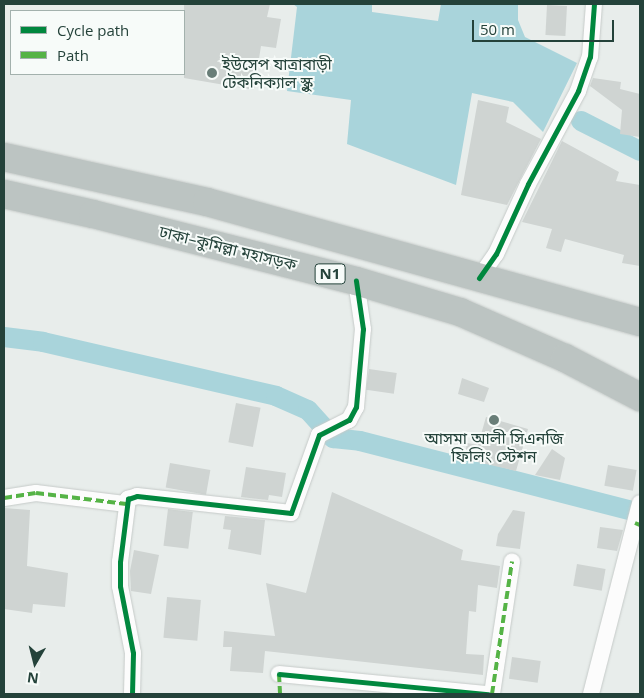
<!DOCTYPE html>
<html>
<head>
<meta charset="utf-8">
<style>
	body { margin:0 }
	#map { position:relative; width:644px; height:698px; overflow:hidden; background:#e8edeb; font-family:"Open Sans","Noto Sans Bengali",sans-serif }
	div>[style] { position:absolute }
	.water>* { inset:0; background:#a9d4db }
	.canal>* { height:20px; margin:-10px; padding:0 10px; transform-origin:10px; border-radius:10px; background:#a9d4db }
	.building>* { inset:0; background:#cfd4d2; transform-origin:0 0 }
	.roads { filter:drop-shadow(0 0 1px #c5cac8) drop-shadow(0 0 1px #c5cac8) }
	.street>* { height:16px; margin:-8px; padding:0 8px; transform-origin:8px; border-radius:8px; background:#fcfcfc }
	.highway>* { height:28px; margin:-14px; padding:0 14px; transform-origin:14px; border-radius:14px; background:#bcc4c2 }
	.quiet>* { height:4px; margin-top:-2px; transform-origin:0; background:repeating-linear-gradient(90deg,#55b346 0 8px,transparent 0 12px) }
	.cycleway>* { height:5px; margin:-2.5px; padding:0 2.5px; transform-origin:2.5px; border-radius:2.5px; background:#00873e }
	.dots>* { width:14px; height:14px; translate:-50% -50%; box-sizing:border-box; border:2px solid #f7fbf9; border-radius:50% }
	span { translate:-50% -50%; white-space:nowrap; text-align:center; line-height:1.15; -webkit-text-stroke:4px #f7fbf9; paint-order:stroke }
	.shield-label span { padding:1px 4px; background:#f7fbf9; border:1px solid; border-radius:4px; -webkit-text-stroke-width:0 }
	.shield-label { font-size:15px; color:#24423a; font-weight:700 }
	.poi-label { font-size:16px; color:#24423a }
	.left { translate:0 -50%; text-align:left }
	.street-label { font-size:16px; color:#24423a }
	.frame { position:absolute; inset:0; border:5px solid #24423a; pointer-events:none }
	.legend { position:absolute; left:10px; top:10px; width:175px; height:65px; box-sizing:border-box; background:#f7fbf9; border:1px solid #a3b1ad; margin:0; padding:6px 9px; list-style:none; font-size:15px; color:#24423a }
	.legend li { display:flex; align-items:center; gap:10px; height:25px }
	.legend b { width:25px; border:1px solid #a3b1ad }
	.north { position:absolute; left:10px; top:638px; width:50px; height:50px; -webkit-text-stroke:4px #f7fbf9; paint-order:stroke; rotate:188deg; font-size:14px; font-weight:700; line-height:20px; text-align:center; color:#24423a }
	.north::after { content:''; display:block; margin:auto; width:18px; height:22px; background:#24423a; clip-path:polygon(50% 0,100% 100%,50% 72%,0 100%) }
	.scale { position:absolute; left:472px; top:20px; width:142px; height:22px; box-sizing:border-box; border:2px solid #24423a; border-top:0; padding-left:6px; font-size:15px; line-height:18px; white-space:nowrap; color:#24423a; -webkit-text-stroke:4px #f7fbf9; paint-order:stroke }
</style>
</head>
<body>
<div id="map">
	<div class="water">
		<i style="clip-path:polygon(293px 4px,372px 4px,372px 12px,438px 21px,441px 4px,518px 4px,518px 20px,525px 37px,577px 63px,543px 132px,513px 102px,472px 93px,456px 185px,347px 144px,351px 100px,287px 91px,297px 7px)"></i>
	</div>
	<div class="canal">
		<i style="left:581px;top:121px;width:66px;rotate:27deg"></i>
		<i style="left:4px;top:337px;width:39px;rotate:7deg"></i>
		<i style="left:43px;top:342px;width:239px;rotate:13deg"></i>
		<i style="left:276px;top:396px;width:35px;rotate:24deg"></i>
		<i style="left:308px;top:410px;width:38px;rotate:48deg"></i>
		<i style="left:333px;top:438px;width:27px;rotate:6deg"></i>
		<i style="left:360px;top:441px;width:289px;rotate:14.4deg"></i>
	</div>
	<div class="building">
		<i style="clip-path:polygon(184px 4px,270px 4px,267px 17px,281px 19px,276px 48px,261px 46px,254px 90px,184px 78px)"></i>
		<i style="left:547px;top:5px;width:20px;height:30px;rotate:3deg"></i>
		<i style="clip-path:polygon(593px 78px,621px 82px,620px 89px,640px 94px,640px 137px,620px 134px,622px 110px,590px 86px)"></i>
		<i style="clip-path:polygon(478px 100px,509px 107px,506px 122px,541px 139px,507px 205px,461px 195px)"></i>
		<i style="clip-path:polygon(562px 141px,619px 172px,616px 181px,640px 185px,640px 266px,622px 263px,624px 255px,565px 239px,561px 252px,546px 248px,552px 229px,522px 222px)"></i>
		<i style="left:369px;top:369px;width:28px;height:21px;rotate:8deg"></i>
		<i style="clip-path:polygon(462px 378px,489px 388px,484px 402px,458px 394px)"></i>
		<i style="left:236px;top:403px;width:25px;height:40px;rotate:11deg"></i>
		<i style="clip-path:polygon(486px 417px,528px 429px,516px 471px,464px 459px,467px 443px,478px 445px)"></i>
		<i style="clip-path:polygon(552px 449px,565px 458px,560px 480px,535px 475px)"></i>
		<i style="left:170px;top:463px;width:41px;height:25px;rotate:10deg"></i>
		<i style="left:608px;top:465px;width:29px;height:21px;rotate:10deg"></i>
		<i style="clip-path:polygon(246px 467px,286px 473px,282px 497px,269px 495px,268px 500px,241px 497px)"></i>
		<i style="clip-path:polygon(332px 492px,463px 550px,461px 560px,500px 566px,497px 588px,478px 585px,476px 612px,469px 611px,466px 654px,484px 655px,483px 675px,265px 651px,263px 673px,230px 671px,232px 647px,223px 647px,224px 631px,275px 636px,266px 583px,306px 593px)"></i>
		<i style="clip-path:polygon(4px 508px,30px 510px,27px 566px,68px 573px,65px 607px,33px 604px,32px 613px,4px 609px)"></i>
		<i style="left:168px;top:509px;width:25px;height:37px;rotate:7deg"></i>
		<i style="clip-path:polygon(513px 510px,525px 512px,520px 549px,496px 546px,498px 534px)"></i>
		<i style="clip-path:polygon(225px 516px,265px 520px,261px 555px,228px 549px,231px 530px,223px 529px)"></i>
		<i style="clip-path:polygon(600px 527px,623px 530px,617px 551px,597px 548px)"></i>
		<i style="clip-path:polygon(134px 550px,159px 555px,151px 594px,131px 591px,130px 571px)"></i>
		<i style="left:577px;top:564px;width:29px;height:22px;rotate:10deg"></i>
		<i style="left:167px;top:597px;width:34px;height:41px;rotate:5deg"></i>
		<i style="left:512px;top:657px;width:29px;height:22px;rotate:8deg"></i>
	</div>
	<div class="roads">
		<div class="street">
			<i style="left:479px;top:278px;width:29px;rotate:-55deg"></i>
			<i style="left:496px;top:254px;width:77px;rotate:-65.4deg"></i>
			<i style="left:528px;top:184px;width:106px;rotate:-61.7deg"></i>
			<i style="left:578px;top:91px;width:36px;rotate:-71deg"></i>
			<i style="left:590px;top:57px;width:53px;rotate:-85.7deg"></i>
			<i style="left:4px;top:498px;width:32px;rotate:-9deg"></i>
			<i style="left:36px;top:493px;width:91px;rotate:7deg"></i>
			<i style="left:279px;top:674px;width:210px;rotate:5.5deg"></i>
			<i style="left:132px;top:694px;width:41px;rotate:-88.6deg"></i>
			<i style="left:133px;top:653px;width:68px;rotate:-101deg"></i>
			<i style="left:120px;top:586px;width:24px;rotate:-90deg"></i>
			<i style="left:120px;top:562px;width:64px;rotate:-82.8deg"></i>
			<i style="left:128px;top:499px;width:9px;rotate:-18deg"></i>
			<i style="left:137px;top:496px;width:155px;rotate:6.3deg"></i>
			<i style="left:291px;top:513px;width:83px;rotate:-70.3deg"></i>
			<i style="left:319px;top:435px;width:34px;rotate:-27deg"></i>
			<i style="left:349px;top:420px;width:15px;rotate:-62deg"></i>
			<i style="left:356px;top:407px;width:78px;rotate:-84.9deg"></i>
			<i style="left:363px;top:329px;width:49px;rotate:-98.3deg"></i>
			<i style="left:492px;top:694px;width:134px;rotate:-81.4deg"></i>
			<i style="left:591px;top:694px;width:197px;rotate:-75.6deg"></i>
		</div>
		<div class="highway">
			<i style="left:4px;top:157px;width:208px;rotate:12.5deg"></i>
			<i style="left:207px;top:202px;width:449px;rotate:15.5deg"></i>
			<i style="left:4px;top:194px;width:91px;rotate:12.7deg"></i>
			<i style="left:93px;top:214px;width:271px;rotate:14.3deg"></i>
			<i style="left:356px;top:281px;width:109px;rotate:16.6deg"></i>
			<i style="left:460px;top:312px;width:115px;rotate:23.7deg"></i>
			<i style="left:565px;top:358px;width:85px;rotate:27.5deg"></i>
		</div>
	</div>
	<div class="quiet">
		<i style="left:4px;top:498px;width:32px;rotate:-9deg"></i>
		<i style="left:36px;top:493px;width:91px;rotate:7deg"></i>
		<i style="left:635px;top:523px;width:5px;rotate:22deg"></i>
		<i style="left:279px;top:674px;width:20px;rotate:87deg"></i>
		<i style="left:492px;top:694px;width:134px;rotate:-81.4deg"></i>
	</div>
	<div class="cycleway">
		<i style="left:479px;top:278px;width:29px;rotate:-55deg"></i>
		<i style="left:496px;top:254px;width:77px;rotate:-65.4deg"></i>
		<i style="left:528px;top:184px;width:106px;rotate:-61.7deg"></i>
		<i style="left:578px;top:91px;width:36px;rotate:-71deg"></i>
		<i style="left:590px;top:57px;width:53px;rotate:-85.7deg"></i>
		<i style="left:279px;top:674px;width:210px;rotate:5.5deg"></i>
		<i style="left:132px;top:694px;width:41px;rotate:-88.6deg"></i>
		<i style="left:133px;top:653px;width:68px;rotate:-101deg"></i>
		<i style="left:120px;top:586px;width:24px;rotate:-90deg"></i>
		<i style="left:120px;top:562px;width:64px;rotate:-82.8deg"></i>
		<i style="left:128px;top:499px;width:9px;rotate:-18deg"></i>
		<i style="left:137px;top:496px;width:155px;rotate:6.3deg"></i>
		<i style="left:291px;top:513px;width:83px;rotate:-70.3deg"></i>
		<i style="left:319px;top:435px;width:34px;rotate:-27deg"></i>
		<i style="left:349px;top:420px;width:15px;rotate:-62deg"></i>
		<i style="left:356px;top:407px;width:78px;rotate:-84.9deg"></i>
		<i style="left:363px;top:329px;width:49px;rotate:-98.3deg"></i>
	</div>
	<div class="dots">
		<i style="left:212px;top:73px;background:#697e78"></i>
		<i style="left:494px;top:420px;background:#697e78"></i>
	</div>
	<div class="shield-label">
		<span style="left:330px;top:274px">N1</span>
	</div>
	<div class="poi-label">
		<span class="left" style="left:222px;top:73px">ইউসেপ যাত্রাবাড়ী<br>টেকনিক্যাল স্কুল</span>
		<span style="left:494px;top:447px">আসমা আলী সিএনজি<br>ফিলিং স্টেশন</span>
	</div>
	<div class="street-label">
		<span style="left:228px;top:248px;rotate:14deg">ঢাকা–কুমিল্লা মহাসড়ক</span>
	</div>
	<div class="frame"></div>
	<ul class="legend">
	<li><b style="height:6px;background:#00873e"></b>Cycle path</li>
	<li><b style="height:6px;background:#55b346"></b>Path</li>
	</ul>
	<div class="north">N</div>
	<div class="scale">50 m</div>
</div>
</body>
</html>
